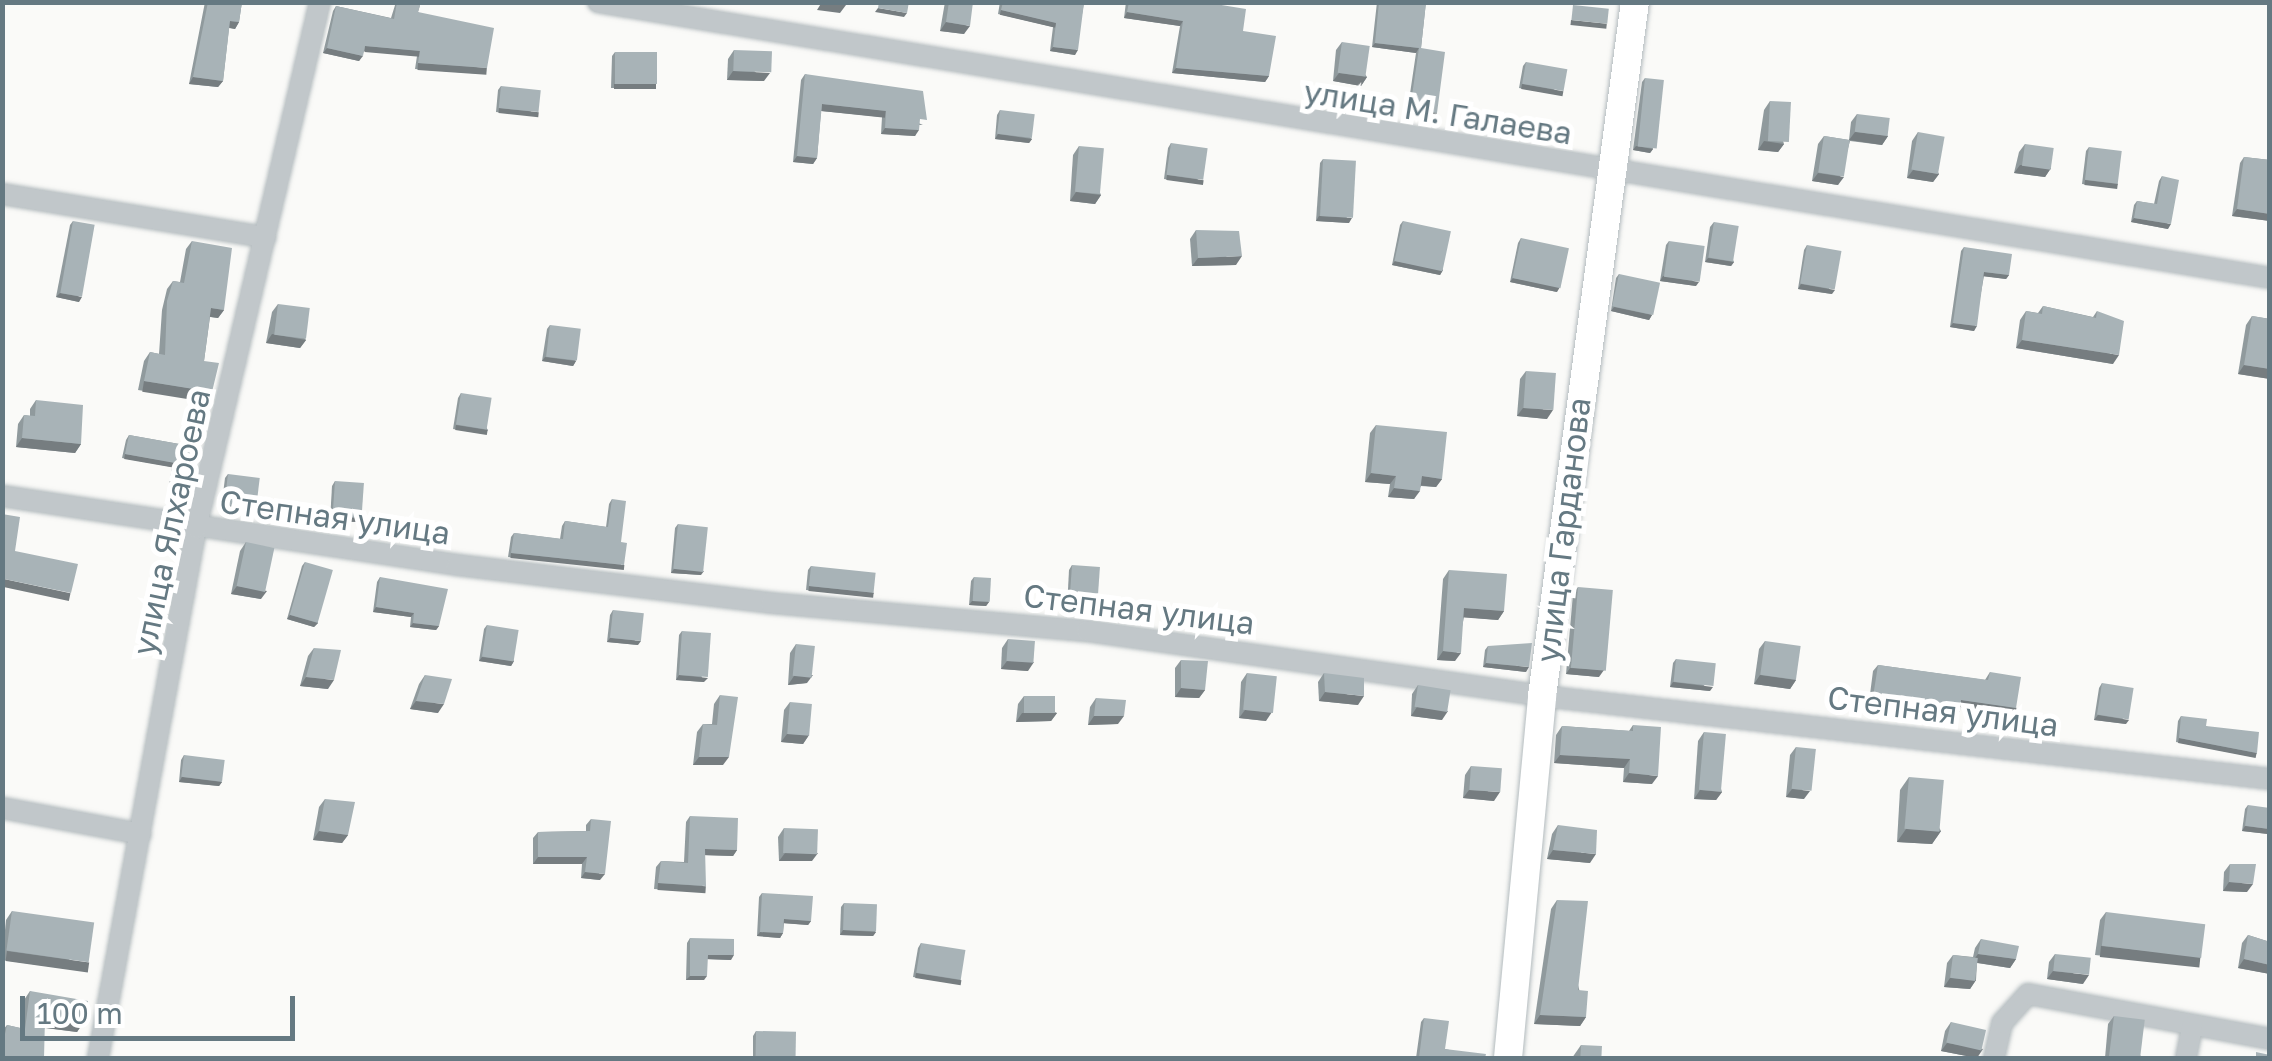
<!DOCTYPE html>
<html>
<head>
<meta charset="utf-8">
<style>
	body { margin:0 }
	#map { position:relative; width:2272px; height:1061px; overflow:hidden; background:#fafaf8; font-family:"Golos Text",sans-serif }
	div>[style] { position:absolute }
	.roads { filter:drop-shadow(0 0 2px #b3bbbe) drop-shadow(0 0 2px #b3bbbe) }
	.street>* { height:20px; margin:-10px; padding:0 10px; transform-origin:10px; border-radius:10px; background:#c1c7ca }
	.secondary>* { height:28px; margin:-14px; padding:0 14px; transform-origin:14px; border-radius:14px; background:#fff }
	.wall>* { inset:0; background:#909a9d }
	.shaded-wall>* { inset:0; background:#767d80; transform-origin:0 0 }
	.building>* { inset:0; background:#a8b3b7; transform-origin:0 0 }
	span { translate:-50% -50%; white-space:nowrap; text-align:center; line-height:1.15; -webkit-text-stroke:10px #fff; paint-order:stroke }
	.street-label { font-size:32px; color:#657982 }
	.frame { position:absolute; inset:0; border:5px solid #657982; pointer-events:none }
	.scale { position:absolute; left:20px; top:996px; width:275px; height:45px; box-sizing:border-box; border:5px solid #657982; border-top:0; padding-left:12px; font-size:30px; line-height:35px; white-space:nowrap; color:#657982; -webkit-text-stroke:8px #fff; paint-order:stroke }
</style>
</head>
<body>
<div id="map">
	<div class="roads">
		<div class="street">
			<i style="left:598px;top:2px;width:1695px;rotate:9.37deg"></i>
			<i style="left:2px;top:194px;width:267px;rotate:9.3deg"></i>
			<i style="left:2px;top:496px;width:460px;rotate:8.6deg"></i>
			<i style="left:457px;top:565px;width:316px;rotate:6.9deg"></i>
			<i style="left:771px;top:603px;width:317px;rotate:5.1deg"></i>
			<i style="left:1087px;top:631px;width:460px;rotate:8.1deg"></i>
			<i style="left:1542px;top:696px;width:733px;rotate:6.5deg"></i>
			<i style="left:2px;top:808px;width:141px;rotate:10.6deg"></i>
			<i style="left:98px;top:1058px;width:539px;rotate:-79.52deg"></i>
			<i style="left:196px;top:528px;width:540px;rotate:-76.74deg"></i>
			<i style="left:1994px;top:1058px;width:36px;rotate:-77deg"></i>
			<i style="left:2002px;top:1023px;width:39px;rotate:-48deg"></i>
			<i style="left:2028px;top:994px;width:246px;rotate:10.5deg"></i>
			<i style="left:2186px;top:1058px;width:32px;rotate:-79deg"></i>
		</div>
		<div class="secondary">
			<i style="left:1508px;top:1058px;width:364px;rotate:-84.6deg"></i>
			<i style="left:1542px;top:696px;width:700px;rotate:-82.37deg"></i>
		</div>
	</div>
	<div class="wall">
		<i style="clip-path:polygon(205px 2px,242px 2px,239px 22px,235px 29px,229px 28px,223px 81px,218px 87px,189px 84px)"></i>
		<i style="clip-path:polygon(396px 2px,421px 2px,418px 12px,483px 74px,415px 69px,417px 56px,364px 51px,359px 61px,323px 53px,333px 11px,336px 6px,391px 18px)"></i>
		<i style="clip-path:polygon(945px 2px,973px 2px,964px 34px,940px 31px)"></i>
		<i style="clip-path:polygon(1000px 2px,1084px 3px,1075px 55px,1050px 51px,1053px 27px,998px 14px)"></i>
		<i style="clip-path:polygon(1126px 2px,1203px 2px,1243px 31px,1269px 76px,1265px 82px,1172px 73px,1180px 26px,1124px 18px)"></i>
		<i style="clip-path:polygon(1377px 2px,1426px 2px,1421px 48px,1437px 113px,1434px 117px,1407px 114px,1416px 53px,1372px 47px)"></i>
		<i style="clip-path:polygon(1342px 42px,1367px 77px,1361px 86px,1333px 81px,1336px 50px)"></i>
		<i style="clip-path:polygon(734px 50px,764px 81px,727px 80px,728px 59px)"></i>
		<i style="clip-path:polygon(615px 52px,656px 84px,653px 88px,611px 88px,612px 56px)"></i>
		<i style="clip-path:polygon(1526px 62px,1560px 95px,1519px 88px,1523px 66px)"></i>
		<i style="clip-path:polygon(805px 74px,923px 125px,919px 125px,915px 136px,881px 134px,882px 117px,821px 111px,817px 158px,813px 164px,793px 162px,801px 80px)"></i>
		<i style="clip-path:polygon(1645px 78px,1653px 149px,1650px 153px,1633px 150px,1642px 82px)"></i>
		<i style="clip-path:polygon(501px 86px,536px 116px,496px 112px,498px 90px)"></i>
		<i style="clip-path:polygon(1770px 101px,1784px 144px,1778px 152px,1758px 150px,1764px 110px)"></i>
		<i style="clip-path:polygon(1000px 110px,1032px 139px,1029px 143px,995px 139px,997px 115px)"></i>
		<i style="clip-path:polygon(1857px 114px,1888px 136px,1882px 145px,1850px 141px,1838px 185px,1812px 181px,1818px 144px,1824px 136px,1849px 140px,1851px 122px)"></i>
		<i style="clip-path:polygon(1918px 132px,1939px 174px,1933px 182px,1907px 178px,1912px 141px)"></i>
		<i style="clip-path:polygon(1171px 143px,1201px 184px,1164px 179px,1168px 148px)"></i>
		<i style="clip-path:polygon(2025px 144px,2051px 168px,2045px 177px,2014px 173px,2019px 152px)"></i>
		<i style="clip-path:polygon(1079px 146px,1101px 195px,1095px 204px,1070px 201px,1073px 155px)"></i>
		<i style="clip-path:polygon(2089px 147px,2118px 184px,2115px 188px,2082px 184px,2086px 151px)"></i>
		<i style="clip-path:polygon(2244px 157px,2270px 160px,2270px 221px,2232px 216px,2240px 163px)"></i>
		<i style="clip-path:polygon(1323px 159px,1349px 223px,1316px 221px,1320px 163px)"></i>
		<i style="clip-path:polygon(2162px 176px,2168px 229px,2131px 222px,2134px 205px,2137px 201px,2154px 204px,2159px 181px)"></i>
		<i style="clip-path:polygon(73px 221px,79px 302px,56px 297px,70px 225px)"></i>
		<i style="clip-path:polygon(1403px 221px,1443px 270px,1440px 275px,1392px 265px,1400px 225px)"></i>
		<i style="clip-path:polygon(1714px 222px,1734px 262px,1731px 266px,1705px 262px,1710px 227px)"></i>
		<i style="clip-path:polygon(1196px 230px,1236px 265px,1192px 266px,1190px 239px)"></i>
		<i style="clip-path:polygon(1521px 238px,1557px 292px,1510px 282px,1518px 243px)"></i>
		<i style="clip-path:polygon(192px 241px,224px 310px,218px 318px,210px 317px,204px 361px,206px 401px,138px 390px,144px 361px,150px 352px,159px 354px,162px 310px,167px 289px,173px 281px,180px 282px,186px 249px)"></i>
		<i style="clip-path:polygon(1669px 241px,1696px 286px,1660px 281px,1666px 245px)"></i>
		<i style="clip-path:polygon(1807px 245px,1832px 294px,1798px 289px,1804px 250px)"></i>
		<i style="clip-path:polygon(1964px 247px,2009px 275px,2006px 279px,1984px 276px,1974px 331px,1950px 327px,1961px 251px)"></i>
		<i style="clip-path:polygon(1619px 274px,1652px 315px,1649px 320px,1611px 311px,1616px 278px)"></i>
		<i style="clip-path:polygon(278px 304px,306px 340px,300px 348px,266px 343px,272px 312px)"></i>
		<i style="clip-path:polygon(2043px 306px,2093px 317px,2097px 311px,2113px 364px,2016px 348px,2020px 320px,2026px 311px,2038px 313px)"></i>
		<i style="clip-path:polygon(2252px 316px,2270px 319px,2270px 379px,2238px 374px,2246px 325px)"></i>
		<i style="clip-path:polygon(550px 325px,576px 361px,573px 366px,542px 361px,547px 329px)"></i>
		<i style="clip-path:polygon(1526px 371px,1547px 419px,1517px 416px,1520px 379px)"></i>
		<i style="clip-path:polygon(461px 393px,488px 430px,485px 434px,453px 429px,458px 398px)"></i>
		<i style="clip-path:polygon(36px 400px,81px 444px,75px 453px,16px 447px,18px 424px,24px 415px,30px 416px,30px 409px)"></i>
		<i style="clip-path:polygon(1376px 425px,1442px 479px,1436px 487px,1421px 486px,1414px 499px,1388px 497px,1390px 484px,1365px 482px,1370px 433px)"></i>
		<i style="clip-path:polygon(129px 435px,196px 447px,183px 506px,166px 503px,172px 467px,122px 458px,126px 440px)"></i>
		<i style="clip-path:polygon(228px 474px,255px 510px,252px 514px,221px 510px,225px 478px)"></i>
		<i style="clip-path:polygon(335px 481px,359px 522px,330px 521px,332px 486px)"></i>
		<i style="clip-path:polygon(612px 499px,621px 542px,621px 569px,508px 557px,511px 537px,514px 533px,560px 539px,562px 526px,565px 521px,606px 527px,609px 504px)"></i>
		<i style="clip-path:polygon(678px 524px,701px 575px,671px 573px,675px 528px)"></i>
		<i style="clip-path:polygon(246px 542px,261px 599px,231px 594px,240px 551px)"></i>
		<i style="clip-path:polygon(305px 562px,318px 623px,314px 627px,287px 619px,302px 566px)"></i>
		<i style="clip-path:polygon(1072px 565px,1098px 605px,1095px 610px,1067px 608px,1069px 570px)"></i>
		<i style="clip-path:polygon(811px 566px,874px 593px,871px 597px,806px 590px,808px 570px)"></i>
		<i style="clip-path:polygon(1449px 570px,1504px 611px,1498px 620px,1464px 617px,1455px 661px,1437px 660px,1443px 579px)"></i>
		<i style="clip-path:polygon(380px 577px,439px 626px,436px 630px,410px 627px,411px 617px,373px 612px,377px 582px)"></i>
		<i style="clip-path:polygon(974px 577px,989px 602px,986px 606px,969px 605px,971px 581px)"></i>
		<i style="clip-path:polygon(1578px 587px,1599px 677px,1566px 674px,1573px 594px)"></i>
		<i style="clip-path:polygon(613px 610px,638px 645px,607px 642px,610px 615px)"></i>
		<i style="clip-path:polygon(487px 625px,514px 661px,511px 666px,479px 661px,484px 629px)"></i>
		<i style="clip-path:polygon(682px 631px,704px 682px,676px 680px,679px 635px)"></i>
		<i style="clip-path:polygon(1008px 639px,1028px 671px,1001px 669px,1002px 648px)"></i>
		<i style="clip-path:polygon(1765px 641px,1796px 680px,1790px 689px,1754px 684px,1759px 649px)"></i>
		<i style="clip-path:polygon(796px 644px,807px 683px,788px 685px,790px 653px)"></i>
		<i style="clip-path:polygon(1488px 646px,1526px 672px,1483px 667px,1485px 650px)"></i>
		<i style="clip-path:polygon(314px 648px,328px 689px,300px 686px,308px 656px)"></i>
		<i style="clip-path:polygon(1676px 659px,1710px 691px,1670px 687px,1673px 663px)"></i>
		<i style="clip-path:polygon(1181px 660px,1205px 690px,1199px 698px,1175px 697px,1175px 668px)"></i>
		<i style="clip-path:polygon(1878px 665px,1985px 680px,1990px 672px,2016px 708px,2012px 714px,1960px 707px,1960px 711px,1955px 717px,1869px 702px,1873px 671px)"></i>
		<i style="clip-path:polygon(1247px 673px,1266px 721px,1239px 718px,1241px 682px)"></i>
		<i style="clip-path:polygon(1324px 673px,1358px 705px,1319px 701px,1318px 682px)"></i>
		<i style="clip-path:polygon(425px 675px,438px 713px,410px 709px,419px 684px)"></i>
		<i style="clip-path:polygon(2102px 683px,2126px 724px,2094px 720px,2099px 688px)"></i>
		<i style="clip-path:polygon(1418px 685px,1442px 720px,1411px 716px,1412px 694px)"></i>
		<i style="clip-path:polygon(720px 695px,723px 765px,693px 765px,697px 732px,703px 724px,712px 724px,714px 704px)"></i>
		<i style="clip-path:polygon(1024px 696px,1057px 713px,1051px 721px,1016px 722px,1018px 704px)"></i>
		<i style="clip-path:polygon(1096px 698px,1118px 724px,1088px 725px,1090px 707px)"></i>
		<i style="clip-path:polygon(790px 702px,809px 735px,803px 744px,781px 742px,784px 710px)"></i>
		<i style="clip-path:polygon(2181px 716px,2206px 726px,2257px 753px,2254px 757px,2176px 742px,2178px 721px)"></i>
		<i style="clip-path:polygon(1633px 725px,1652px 784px,1623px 782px,1624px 768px,1554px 763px,1556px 735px,1562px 726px,1629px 731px)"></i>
		<i style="clip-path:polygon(1704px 732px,1722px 792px,1716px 800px,1694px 799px,1698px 741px)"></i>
		<i style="clip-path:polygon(1796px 747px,1804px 799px,1786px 797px,1790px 755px)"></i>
		<i style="clip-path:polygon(184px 755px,222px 782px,219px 786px,179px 782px,181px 760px)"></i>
		<i style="clip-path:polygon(1471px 766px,1494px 801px,1463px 798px,1465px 775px)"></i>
		<i style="clip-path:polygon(1909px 777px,1941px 831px,1932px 844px,1897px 842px,1900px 790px)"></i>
		<i style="clip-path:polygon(325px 799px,348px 835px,342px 843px,313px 840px,319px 807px)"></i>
		<i style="clip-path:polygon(2248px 805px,2270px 829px,2268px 834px,2242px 831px,2245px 809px)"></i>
		<i style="clip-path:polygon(690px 816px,737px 850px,733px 856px,705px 855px,702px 892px,654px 889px,656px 867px,661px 861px,684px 862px,686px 822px)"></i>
		<i style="clip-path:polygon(591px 819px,600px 880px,581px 878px,582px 864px,533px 864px,533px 838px,538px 832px,586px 831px,586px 825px)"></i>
		<i style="clip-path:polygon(1558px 825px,1590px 863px,1547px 859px,1552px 834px)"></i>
		<i style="clip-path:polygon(784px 828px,812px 861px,779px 861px,778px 837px)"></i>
		<i style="clip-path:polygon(2230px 864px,2247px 892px,2223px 891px,2224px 872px)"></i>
		<i style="clip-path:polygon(762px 893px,811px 921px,808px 925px,784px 923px,783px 933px,780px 938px,757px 936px,759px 897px)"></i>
		<i style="clip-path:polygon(1557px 900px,1586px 1017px,1580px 1026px,1534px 1024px,1551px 909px)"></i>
		<i style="clip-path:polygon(844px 903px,876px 932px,873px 936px,840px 935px,841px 907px)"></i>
		<i style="clip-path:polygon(12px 911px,83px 971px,2px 960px,6px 920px)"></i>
		<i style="clip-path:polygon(2106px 912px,2194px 966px,2095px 955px,2100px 920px)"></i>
		<i style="clip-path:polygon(2248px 935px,2270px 942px,2270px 974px,2238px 968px,2242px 943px)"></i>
		<i style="clip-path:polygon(690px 938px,731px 960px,707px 959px,704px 980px,686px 980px,687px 943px)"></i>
		<i style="clip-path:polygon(1981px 939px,2016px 959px,2010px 968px,1977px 963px,1976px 980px,1970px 989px,1944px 987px,1947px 963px,1953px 955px,1973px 957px,1975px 948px)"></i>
		<i style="clip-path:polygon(921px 943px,961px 980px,958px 984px,913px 977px,918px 948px)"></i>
		<i style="clip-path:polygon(2055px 954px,2083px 984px,2047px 979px,2049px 962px)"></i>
		<i style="clip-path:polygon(30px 991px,83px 1023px,77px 1032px,45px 1028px,2px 1058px,2px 1031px,7px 1025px,20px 1028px,24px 1000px)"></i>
		<i style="clip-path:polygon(2114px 1016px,2142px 1058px,2105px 1058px,2108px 1024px)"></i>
		<i style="clip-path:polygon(1424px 1018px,1445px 1049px,1485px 1058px,1416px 1058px,1421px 1022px)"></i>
		<i style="clip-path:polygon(1951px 1022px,1977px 1058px,1941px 1051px,1945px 1031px)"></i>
		<i style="clip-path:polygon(756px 1031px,796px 1057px,795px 1058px,753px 1058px,753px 1036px)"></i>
		<i style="clip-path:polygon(1581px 1045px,1602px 1058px,1572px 1058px)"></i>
	</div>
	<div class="shaded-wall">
		<i style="clip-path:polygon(822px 2px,832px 2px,846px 5px,840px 13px,817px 10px)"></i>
		<i style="clip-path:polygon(878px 8px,907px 13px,904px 17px,875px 12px)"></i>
		<i style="left:1001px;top:10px;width:57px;height:5px;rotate:13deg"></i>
		<i style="clip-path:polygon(1127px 12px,1183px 21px,1180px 26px,1124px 18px)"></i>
		<i style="left:1571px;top:20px;width:36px;height:5px;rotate:6deg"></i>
		<i style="clip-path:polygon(230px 21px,239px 22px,235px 29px,226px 27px)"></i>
		<i style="clip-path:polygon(946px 22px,970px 26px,964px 34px,940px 31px)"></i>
		<i style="clip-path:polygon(1375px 43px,1419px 48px,1416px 53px,1372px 47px)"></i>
		<i style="left:365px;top:46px;width:55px;height:6px;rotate:5deg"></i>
		<i style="clip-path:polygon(1053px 47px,1078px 50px,1075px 55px,1050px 51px)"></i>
		<i style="clip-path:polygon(327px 48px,363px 56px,359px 61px,323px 53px)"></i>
		<i style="left:418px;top:63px;width:69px;height:7px;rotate:4deg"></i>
		<i style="clip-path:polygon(1176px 68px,1269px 76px,1265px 82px,1172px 73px)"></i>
		<i style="clip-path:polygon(733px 71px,770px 73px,764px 81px,727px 80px)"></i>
		<i style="clip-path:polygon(1339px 73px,1367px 77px,1361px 86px,1333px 81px)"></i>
		<i style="clip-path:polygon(193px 77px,223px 81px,218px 87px,189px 84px)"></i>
		<i style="left:614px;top:84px;width:42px;height:5px"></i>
		<i style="left:1522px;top:84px;width:42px;height:5px;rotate:10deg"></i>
		<i style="left:822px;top:104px;width:64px;height:7px;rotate:6deg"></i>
		<i style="left:499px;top:108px;width:40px;height:5px;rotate:6deg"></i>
		<i style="clip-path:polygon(1410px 109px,1437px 113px,1434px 117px,1407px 114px)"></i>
		<i style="clip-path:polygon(885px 128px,919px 130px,915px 136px,881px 134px)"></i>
		<i style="clip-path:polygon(1855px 132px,1888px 136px,1882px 145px,1849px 140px)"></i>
		<i style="clip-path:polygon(998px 134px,1032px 139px,1029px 143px,995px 139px)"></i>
		<i style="clip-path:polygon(1764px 141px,1784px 144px,1778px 152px,1758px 150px)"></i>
		<i style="clip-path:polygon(1636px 146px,1653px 149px,1650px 153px,1633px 150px)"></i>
		<i style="clip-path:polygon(797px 156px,817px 158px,813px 164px,793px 162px)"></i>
		<i style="clip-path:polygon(2020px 165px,2051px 168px,2045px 177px,2014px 173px)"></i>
		<i style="clip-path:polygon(1913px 170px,1939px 174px,1933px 182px,1907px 178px)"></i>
		<i style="clip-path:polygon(1818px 173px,1844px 177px,1838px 185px,1812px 181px)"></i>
		<i style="left:1167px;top:175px;width:37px;height:5px;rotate:8deg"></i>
		<i style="left:2085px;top:180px;width:33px;height:5px;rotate:7deg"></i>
		<i style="clip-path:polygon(1076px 192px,1101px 195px,1095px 204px,1070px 201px)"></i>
		<i style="clip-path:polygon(2237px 209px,2270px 214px,2270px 221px,2232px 216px)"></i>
		<i style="clip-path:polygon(1319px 216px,1352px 218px,1349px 223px,1316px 221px)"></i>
		<i style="clip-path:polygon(2134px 218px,2171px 224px,2168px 229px,2131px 222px)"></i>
		<i style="clip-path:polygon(1242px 256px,1236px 265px,1192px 266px,1198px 258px)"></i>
		<i style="clip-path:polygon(1708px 258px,1734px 262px,1731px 266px,1705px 262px)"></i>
		<i style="clip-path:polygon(1395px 261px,1443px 270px,1440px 275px,1392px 265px)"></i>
		<i style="clip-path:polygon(1984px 272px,2009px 275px,2006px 279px,1981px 276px)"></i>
		<i style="clip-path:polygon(1663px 276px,1699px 282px,1696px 286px,1660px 281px)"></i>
		<i style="clip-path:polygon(1513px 278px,1560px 287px,1557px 292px,1510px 282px)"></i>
		<i style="clip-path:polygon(1801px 284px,1835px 290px,1832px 294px,1798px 289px)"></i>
		<i style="clip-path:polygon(60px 293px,82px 297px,79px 302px,56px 297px)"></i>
		<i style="clip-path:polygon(1614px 307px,1652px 315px,1649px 320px,1611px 311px)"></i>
		<i style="clip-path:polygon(211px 308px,224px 310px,218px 318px,205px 316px)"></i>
		<i style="clip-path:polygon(1953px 323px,1977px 326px,1974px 331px,1950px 327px)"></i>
		<i style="clip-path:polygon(272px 334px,306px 340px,300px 348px,266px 343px)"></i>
		<i style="clip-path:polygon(2022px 340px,2119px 355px,2113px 364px,2016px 348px)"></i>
		<i style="clip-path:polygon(545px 357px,576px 361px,573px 366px,542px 361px)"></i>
		<i style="clip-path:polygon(2244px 365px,2270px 369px,2270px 379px,2238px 374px)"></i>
		<i style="left:144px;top:381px;width:69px;height:11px;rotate:9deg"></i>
		<i style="clip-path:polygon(1523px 408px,1553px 410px,1547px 419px,1517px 416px)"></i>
		<i style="left:456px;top:425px;width:32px;height:5px;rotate:9deg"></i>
		<i style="clip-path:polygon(22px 438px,81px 444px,75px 453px,16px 447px)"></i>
		<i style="left:125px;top:454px;width:51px;height:5px;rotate:10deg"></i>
		<i style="clip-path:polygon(1371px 473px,1396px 476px,1390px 484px,1365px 482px)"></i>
		<i style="clip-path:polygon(1422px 476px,1442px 479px,1436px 487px,1416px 485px)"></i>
		<i style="clip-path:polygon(1394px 488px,1420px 491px,1414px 499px,1388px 497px)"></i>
		<i style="clip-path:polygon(169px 499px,186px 502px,183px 506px,166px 503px)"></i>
		<i style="clip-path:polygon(224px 505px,255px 510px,252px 514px,221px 510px)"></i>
		<i style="clip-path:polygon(333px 516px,362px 518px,359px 522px,330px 521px)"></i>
		<i style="left:511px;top:553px;width:114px;height:5px;rotate:6deg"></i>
		<i style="clip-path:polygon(674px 569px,704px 571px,701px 575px,671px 573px)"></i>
		<i style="left:4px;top:579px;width:68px;height:8px;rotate:12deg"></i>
		<i style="clip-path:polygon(237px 586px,267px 591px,261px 599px,231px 594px)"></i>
		<i style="left:809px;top:586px;width:65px;height:5px;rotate:6deg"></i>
		<i style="clip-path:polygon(972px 601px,989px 602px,986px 606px,969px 605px)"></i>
		<i style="clip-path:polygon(1070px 604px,1098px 605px,1095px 610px,1067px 608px)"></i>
		<i style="clip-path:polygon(376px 607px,414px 613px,411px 617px,373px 612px)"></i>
		<i style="clip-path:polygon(1464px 608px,1504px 611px,1498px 620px,1458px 617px)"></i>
		<i style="clip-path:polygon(290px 615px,318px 623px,314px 627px,287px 619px)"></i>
		<i style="clip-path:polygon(413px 623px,439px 626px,436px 630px,410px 627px)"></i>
		<i style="clip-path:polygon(610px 638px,641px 641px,638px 645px,607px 642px)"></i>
		<i style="clip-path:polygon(1443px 651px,1461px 653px,1455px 661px,1437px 660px)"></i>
		<i style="clip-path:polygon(482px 657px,514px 661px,511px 666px,479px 661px)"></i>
		<i style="clip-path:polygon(1007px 661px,1034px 662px,1028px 671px,1001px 669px)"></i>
		<i style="clip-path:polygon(1486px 663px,1529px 667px,1526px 672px,1483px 667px)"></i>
		<i style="clip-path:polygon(1570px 668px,1604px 670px,1599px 677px,1566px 674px)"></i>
		<i style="clip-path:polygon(679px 675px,708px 678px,704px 682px,676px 680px)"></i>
		<i style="clip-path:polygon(813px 675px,807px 683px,788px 685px,794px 676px)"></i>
		<i style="clip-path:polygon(1760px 675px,1796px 680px,1790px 689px,1754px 684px)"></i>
		<i style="clip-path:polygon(306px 677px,334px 680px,328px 689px,300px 686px)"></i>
		<i style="clip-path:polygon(1673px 682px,1713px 687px,1710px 691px,1670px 687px)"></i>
		<i style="clip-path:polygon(1181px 688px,1205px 690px,1199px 698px,1175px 697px)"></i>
		<i style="clip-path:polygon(1325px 692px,1364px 696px,1358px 705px,1319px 701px)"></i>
		<i style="clip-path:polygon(1873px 697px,1960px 711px,1955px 717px,1869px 702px)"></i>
		<i style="left:1961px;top:700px;width:56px;height:7px;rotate:8deg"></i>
		<i style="clip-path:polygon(416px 701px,444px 704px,438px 713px,410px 709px)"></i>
		<i style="clip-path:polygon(1417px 707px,1448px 711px,1442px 720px,1411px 716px)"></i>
		<i style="clip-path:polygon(1245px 710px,1272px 712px,1266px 721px,1239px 718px)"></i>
		<i style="clip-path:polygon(1022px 713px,1057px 713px,1051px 721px,1016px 722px)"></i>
		<i style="clip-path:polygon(2098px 715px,2129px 720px,2126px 724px,2094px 720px)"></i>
		<i style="clip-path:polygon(1094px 716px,1124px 716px,1118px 724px,1088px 725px)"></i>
		<i style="clip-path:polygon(787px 734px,809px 735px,803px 744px,781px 742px)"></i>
		<i style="left:2179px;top:738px;width:79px;height:5px;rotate:11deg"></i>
		<i style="clip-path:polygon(1560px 755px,1630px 759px,1624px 768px,1554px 763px)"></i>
		<i style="clip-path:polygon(699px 757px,729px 757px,723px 765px,693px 765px)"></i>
		<i style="clip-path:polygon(1629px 773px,1658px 776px,1652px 784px,1623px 782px)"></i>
		<i style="clip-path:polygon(182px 777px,222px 782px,219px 786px,179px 782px)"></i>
		<i style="clip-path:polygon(1792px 789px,1810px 791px,1804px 799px,1786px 797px)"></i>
		<i style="clip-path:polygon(1469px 790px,1500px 792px,1494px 801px,1463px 798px)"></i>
		<i style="clip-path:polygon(1700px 790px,1722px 792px,1716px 800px,1694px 799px)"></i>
		<i style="clip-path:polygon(2245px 826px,2270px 829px,2270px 832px,2268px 834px,2242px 831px)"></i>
		<i style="clip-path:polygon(1906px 829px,1941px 831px,1932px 844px,1897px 842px)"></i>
		<i style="clip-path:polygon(319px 831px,348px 835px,342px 843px,313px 840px)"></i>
		<i style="clip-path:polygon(705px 849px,737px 850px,733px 856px,700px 855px)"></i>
		<i style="clip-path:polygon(1553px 850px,1596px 854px,1590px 863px,1547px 859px)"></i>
		<i style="clip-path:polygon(785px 853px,818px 853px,812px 861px,779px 861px)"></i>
		<i style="clip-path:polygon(538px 857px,587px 857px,582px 864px,533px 864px)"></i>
		<i style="clip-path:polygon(585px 872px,605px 874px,600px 880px,581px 878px)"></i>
		<i style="clip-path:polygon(2229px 882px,2253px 884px,2247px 892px,2223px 891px)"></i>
		<i style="left:658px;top:883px;width:48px;height:7px;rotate:4deg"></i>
		<i style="clip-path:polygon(784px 919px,811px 921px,808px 925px,781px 923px)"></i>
		<i style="clip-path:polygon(843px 930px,876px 932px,873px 936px,840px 935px)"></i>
		<i style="clip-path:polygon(760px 932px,783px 933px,780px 938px,757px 936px)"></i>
		<i style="left:2101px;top:946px;width:100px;height:11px;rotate:6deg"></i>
		<i style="left:7px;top:951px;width:83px;height:10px;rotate:8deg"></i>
		<i style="clip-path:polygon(1978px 954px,2016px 959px,2010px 968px,1972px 962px)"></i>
		<i style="clip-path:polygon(708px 955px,734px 955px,731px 960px,704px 959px)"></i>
		<i style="clip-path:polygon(2244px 959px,2270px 965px,2270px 974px,2238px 968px)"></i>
		<i style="clip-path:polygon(2053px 971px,2089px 975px,2083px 984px,2047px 979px)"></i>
		<i style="left:916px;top:973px;width:46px;height:5px;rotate:9deg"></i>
		<i style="clip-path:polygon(690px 976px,707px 976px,704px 980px,686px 980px)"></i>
		<i style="clip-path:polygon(1950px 978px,1976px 980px,1970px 989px,1944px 987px)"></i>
		<i style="clip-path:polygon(1540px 1015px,1586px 1017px,1580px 1026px,1534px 1024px)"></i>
		<i style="clip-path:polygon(45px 1018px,83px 1023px,77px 1032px,39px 1027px)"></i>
		<i style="clip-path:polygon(1947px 1043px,1983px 1049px,1977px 1058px,1941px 1051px)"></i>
		<i style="clip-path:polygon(756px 1056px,796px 1057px,795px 1058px,755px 1058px)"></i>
	</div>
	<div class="building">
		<i style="clip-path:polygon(208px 2px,242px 2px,239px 22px,230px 21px,223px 81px,193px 77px)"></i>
		<i style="clip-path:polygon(397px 2px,421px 2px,418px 12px,494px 28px,487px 68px,418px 63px,420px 51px,365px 46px,363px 56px,327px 48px,336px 6px,394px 19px)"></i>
		<i style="clip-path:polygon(879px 2px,909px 2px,907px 13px,878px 8px)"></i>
		<i style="clip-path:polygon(949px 2px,973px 2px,970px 26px,946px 22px)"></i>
		<i style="clip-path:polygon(1003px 2px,1084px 3px,1078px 50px,1053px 47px,1056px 23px,1001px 10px)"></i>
		<i style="clip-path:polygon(1129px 2px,1203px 2px,1246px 9px,1243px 31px,1276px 36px,1269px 76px,1176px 68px,1183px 21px,1127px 12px)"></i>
		<i style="clip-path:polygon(1379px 2px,1426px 2px,1421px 48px,1445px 52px,1437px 113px,1410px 109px,1419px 48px,1375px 43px)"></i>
		<i style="left:1573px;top:5px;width:36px;height:15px;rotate:6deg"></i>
		<i style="left:1342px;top:42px;width:28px;height:31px;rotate:8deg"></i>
		<i style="left:734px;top:50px;width:38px;height:21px;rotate:2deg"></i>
		<i style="left:615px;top:52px;width:42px;height:32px"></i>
		<i style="left:1526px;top:62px;width:42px;height:22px;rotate:10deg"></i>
		<i style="clip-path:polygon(805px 74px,923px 91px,927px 120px,920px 119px,919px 130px,885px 128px,886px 111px,822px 104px,817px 158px,797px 156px)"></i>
		<i style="left:1645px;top:78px;width:19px;height:69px;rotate:6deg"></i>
		<i style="left:501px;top:86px;width:40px;height:22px;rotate:6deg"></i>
		<i style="left:1770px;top:101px;width:21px;height:40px;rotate:3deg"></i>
		<i style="left:1000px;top:110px;width:35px;height:24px;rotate:7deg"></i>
		<i style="left:1857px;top:114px;width:33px;height:18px;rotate:7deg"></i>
		<i style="left:1918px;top:132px;width:27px;height:38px;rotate:10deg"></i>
		<i style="left:1824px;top:136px;width:26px;height:37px;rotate:9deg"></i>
		<i style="left:1171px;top:143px;width:37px;height:32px;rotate:8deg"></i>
		<i style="left:2025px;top:144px;width:29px;height:22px;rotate:8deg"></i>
		<i style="left:1079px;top:146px;width:25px;height:46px;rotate:5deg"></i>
		<i style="left:2089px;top:147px;width:33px;height:33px;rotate:7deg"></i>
		<i style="clip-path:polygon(2244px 157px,2270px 160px,2270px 214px,2237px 209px)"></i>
		<i style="left:1323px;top:159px;width:33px;height:57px;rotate:3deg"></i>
		<i style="clip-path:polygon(2162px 176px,2179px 180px,2171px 224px,2134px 218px,2137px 201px,2157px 204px)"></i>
		<i style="left:73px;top:221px;width:22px;height:73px;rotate:10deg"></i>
		<i style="left:1403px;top:221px;width:49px;height:41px;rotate:12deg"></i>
		<i style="left:1714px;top:222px;width:25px;height:36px;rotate:9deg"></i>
		<i style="clip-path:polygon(1196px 230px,1239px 231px,1242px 256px,1198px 258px)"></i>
		<i style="left:1521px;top:238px;width:49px;height:41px;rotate:12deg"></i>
		<i style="clip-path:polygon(192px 241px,232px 248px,224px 310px,211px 308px,204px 361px,219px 363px,212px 392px,144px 381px,150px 352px,165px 355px,167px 301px,173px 281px,184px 283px)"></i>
		<i style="left:1669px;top:241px;width:36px;height:36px;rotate:8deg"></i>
		<i style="left:1807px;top:245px;width:35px;height:39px;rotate:10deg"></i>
		<i style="clip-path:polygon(1964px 247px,2012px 254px,2009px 275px,1984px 272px,1977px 326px,1953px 323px)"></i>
		<i style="left:1619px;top:274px;width:42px;height:33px;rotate:12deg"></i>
		<i style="left:278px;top:304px;width:32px;height:31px;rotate:7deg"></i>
		<i style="clip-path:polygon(2043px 306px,2096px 318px,2097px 311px,2124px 321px,2119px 355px,2022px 340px,2026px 311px,2042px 314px)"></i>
		<i style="clip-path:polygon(2252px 316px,2270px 319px,2270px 369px,2244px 365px)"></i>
		<i style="left:550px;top:325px;width:31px;height:32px;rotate:7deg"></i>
		<i style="left:1526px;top:371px;width:30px;height:37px;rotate:4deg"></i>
		<i style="left:461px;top:393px;width:31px;height:32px;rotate:9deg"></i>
		<i style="clip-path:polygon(36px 400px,83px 405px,81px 444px,22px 438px,24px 415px,35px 416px)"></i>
		<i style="clip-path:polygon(1376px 425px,1447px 432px,1442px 479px,1422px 476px,1420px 491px,1394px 488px,1396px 476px,1371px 473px)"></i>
		<i style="clip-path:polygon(129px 435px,196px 447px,186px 502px,169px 499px,175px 463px,125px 454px)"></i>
		<i style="left:228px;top:474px;width:32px;height:31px;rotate:7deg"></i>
		<i style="left:335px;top:481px;width:29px;height:35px;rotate:4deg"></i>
		<i style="clip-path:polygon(612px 499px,626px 501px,621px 542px,627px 543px,624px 565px,511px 553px,514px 533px,563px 539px,565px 521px,608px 527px)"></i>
		<i style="clip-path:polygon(2px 514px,20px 517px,15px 551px,78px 564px,71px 593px,4px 579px,2px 589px)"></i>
		<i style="left:678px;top:524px;width:30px;height:45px;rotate:6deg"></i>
		<i style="left:246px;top:542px;width:29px;height:45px;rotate:12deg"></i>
		<i style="left:305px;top:562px;width:29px;height:55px;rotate:16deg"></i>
		<i style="left:1072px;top:565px;width:28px;height:39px;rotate:4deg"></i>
		<i style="left:811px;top:566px;width:65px;height:20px;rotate:6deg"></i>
		<i style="clip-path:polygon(1449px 570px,1507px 574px,1504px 611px,1464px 608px,1461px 653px,1443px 651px)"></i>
		<i style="clip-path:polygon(380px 577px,448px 589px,439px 626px,413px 623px,414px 613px,376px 607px)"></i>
		<i style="left:974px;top:577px;width:17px;height:24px;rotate:3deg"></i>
		<i style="left:1578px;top:587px;width:35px;height:81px;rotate:5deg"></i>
		<i style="left:613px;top:610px;width:31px;height:28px;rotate:6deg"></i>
		<i style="left:487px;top:625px;width:32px;height:32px;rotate:9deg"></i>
		<i style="left:682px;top:631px;width:29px;height:44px;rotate:4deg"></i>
		<i style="left:1008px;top:639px;width:27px;height:22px;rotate:4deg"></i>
		<i style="left:1765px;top:641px;width:36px;height:34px;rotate:8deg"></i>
		<i style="clip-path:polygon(1532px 643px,1529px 667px,1486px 663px,1488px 646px)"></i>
		<i style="left:796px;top:644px;width:19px;height:32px;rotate:6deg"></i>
		<i style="clip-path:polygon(314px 648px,341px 650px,334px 680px,306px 677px)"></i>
		<i style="left:1676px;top:659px;width:40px;height:23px;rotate:6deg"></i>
		<i style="clip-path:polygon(1181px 660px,1208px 661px,1205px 690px,1181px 688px)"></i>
		<i style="clip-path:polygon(1878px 665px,1988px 680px,1990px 672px,2021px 677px,2016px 708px,1961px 700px,1960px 711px,1873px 697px)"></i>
		<i style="left:1247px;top:673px;width:30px;height:37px;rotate:6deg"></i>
		<i style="clip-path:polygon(1324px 673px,1364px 678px,1364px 696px,1325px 692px)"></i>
		<i style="clip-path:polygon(425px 675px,452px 679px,444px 704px,416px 701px)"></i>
		<i style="left:2102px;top:683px;width:32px;height:32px;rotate:9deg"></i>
		<i style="left:1418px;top:685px;width:33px;height:22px;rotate:9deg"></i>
		<i style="clip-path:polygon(720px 695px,738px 697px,729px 757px,699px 757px,703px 724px,717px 725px)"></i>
		<i style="left:1024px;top:696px;width:31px;height:17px"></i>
		<i style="clip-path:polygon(1096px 698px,1126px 700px,1124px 716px,1094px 716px)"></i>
		<i style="left:790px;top:702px;width:22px;height:32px;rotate:5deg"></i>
		<i style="clip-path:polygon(2181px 716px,2207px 719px,2206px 726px,2259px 732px,2257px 753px,2179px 738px)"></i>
		<i style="clip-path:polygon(1633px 725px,1661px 727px,1658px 776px,1629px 773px,1630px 759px,1560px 755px,1562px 726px,1633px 731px)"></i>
		<i style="left:1704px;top:732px;width:22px;height:58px;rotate:5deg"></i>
		<i style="left:1796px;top:747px;width:20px;height:42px;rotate:6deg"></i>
		<i style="left:184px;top:755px;width:41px;height:22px;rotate:7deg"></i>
		<i style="left:1471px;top:766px;width:31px;height:24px;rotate:4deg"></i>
		<i style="left:1909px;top:777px;width:35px;height:52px;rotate:5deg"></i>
		<i style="clip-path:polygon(325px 799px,355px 802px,348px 835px,319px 831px)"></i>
		<i style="left:2248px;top:805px;width:22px;height:21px;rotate:8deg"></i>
		<i style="clip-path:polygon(690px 816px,738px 818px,737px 850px,705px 849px,706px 886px,658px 883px,661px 861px,688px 863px)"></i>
		<i style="clip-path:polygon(591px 819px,611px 821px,605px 874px,585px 872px,587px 857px,538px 857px,538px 832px,590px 831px)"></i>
		<i style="clip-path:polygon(1558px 825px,1597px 830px,1596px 854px,1553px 850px)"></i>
		<i style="left:784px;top:828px;width:34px;height:25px;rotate:2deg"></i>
		<i style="clip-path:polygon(2230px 864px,2256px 864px,2253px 884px,2229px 882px)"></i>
		<i style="clip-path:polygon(762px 893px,813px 896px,811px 921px,784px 919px,783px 933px,760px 932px)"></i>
		<i style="clip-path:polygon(1557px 900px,1588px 901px,1578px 990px,1588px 991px,1586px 1017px,1540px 1015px)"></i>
		<i style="left:844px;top:903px;width:33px;height:27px;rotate:2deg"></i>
		<i style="left:12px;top:911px;width:83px;height:40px;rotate:8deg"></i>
		<i style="left:2106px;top:912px;width:100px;height:34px;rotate:7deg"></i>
		<i style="clip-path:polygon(2248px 935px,2270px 942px,2270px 965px,2244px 959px)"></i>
		<i style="clip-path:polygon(690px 938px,734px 939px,734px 955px,708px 955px,707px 976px,690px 976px)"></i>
		<i style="clip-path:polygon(1981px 939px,2019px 946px,2016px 959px,1978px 954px)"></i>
		<i style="left:921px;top:943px;width:45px;height:30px;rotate:9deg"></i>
		<i style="left:2055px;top:954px;width:36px;height:17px;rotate:6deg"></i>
		<i style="left:1953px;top:955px;width:25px;height:23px;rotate:7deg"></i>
		<i style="clip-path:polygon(30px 991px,88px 1001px,83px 1023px,45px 1018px,44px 1058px,2px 1058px,2px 1047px,7px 1025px,25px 1029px)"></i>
		<i style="left:2114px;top:1016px;width:31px;height:42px;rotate:7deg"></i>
		<i style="clip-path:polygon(1424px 1018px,1449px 1021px,1445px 1049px,1486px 1054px,1485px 1058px,1419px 1058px)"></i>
		<i style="left:1951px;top:1022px;width:36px;height:21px;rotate:13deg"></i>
		<i style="left:756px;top:1031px;width:40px;height:25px;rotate:1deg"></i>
		<i style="left:1581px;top:1045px;width:21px;height:13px;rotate:3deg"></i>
		<i style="clip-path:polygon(2256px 1052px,2270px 1055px,2270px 1058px,2256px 1058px)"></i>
	</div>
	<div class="street-label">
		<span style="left:1438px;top:112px;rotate:9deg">улица М. Галаева</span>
		<span style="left:335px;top:517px;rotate:8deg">Степная улица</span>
		<span style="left:171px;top:522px;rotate:-78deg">улица Ялхароева</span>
		<span style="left:1563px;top:530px;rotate:-83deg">улица Гарданова</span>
		<span style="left:1139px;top:609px;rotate:7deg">Степная улица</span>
		<span style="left:1943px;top:711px;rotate:7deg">Степная улица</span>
	</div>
	<div class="frame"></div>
	<div class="scale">100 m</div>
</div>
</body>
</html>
